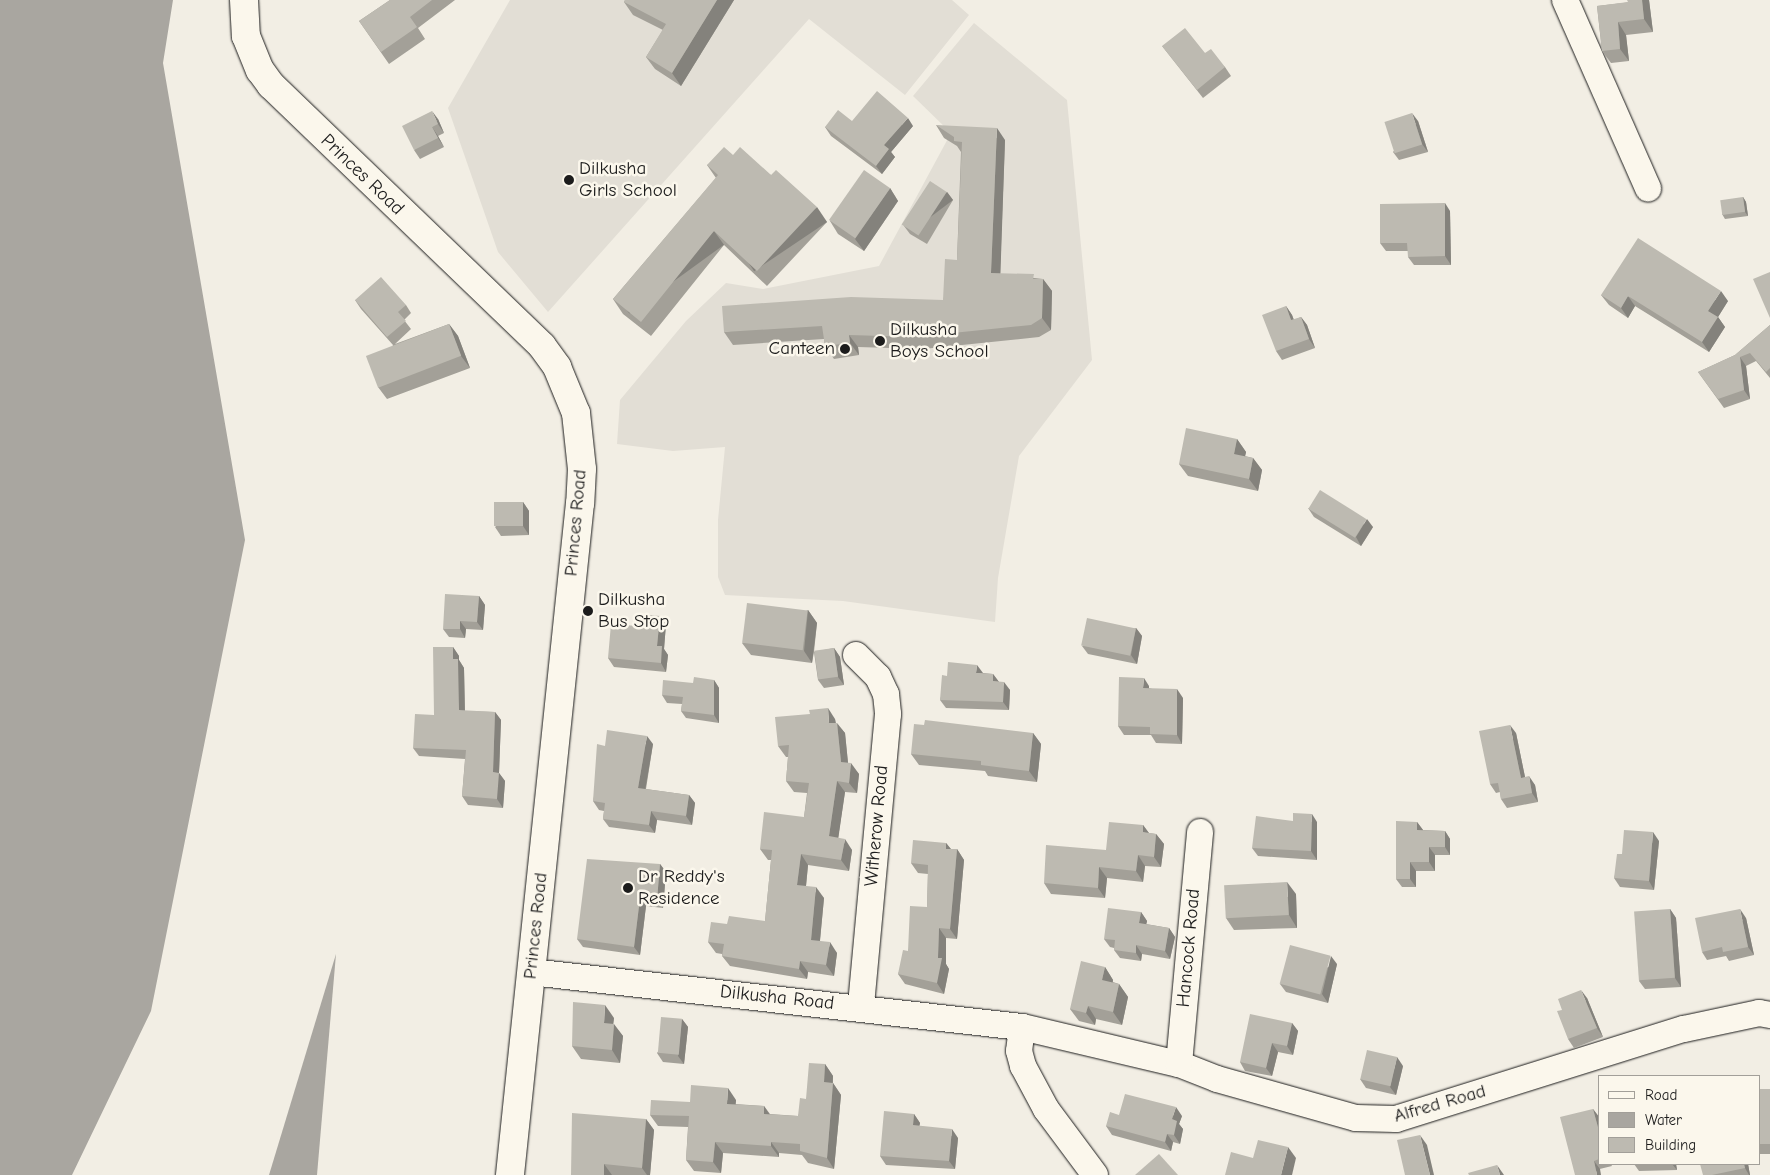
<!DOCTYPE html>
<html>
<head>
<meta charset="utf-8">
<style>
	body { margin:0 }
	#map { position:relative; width:1770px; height:1175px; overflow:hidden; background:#f2eee4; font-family:"Comic Neue",sans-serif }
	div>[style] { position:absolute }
	.built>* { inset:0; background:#e2ded5 }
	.water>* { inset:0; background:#a9a6a0 }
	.roads { filter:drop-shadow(0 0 1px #1c1c1c) drop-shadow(0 0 1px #1c1c1c) }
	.minor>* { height:26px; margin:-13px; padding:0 13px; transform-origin:13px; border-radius:13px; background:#fbf7ec }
	.major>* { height:28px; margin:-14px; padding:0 14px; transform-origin:14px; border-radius:14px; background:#fbf7ec }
	.wall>* { inset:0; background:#a3a098; transform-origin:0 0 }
	.shaded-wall>* { inset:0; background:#84827c; transform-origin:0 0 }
	.building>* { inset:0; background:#bdbab1; transform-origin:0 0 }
	.dots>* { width:14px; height:14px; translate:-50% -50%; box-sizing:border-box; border:2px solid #fbf7ec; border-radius:50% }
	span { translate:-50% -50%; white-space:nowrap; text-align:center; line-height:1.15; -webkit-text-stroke:5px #fbf7ec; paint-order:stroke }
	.poi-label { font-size:19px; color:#1c1c1c }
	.left { translate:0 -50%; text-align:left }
	.right { translate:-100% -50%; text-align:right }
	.street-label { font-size:19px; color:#1c1c1c }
	.legend { position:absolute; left:1598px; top:1075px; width:162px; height:90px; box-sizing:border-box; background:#fbf7ec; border:1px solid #a29f99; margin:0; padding:6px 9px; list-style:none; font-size:15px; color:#1c1c1c }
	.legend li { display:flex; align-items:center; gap:10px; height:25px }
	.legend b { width:25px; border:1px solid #a29f99 }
</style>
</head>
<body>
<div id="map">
	<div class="built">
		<i style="clip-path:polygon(510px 0,952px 0,969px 15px,905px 95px,809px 19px,548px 312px,498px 252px,448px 108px)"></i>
		<i style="clip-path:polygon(974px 23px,1067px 100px,1092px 360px,1019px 456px,998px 578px,995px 622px,843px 601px,725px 595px,718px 577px,718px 520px,725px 447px,673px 451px,617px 444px,620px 400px,686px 321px,726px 283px,763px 289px,879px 266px,951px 133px,913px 96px)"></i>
	</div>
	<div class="water">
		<i style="clip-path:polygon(0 0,173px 0,163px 63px,245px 540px,151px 1011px,72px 1175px,0 1175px)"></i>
		<i style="clip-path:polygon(336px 954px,317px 1175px,269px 1175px)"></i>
	</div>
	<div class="roads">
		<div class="minor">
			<i style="left:1565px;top:0;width:206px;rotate:66.2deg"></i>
			<i style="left:856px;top:655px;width:31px;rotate:45deg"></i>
			<i style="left:878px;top:677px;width:19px;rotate:65deg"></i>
			<i style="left:886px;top:694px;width:20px;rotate:84deg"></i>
			<i style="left:888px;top:714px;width:294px;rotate:95.3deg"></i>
			<i style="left:531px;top:972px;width:494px;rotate:6.4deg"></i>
			<i style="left:1022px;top:1027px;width:161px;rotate:13.3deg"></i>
			<i style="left:1179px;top:1064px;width:41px;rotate:21.5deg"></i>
			<i style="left:1217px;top:1079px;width:144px;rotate:15.7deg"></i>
			<i style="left:1356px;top:1118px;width:40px;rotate:1.4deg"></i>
			<i style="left:1396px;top:1119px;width:302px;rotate:-17.4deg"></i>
			<i style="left:1684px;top:1029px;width:77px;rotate:-12deg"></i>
			<i style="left:1759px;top:1013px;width:11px;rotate:10deg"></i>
			<i style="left:1022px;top:1027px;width:24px;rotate:97deg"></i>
			<i style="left:1019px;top:1051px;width:16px;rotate:75deg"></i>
			<i style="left:1023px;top:1066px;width:49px;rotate:61.9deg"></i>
			<i style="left:1046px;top:1109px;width:82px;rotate:53.4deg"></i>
			<i style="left:1179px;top:1064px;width:233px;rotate:-84.8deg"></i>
		</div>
		<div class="major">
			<i style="left:244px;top:0;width:36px;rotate:87deg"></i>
			<i style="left:246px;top:36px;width:37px;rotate:68deg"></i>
			<i style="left:260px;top:70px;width:19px;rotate:54deg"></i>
			<i style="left:271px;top:85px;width:376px;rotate:43.9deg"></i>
			<i style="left:542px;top:346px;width:26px;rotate:54deg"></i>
			<i style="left:557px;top:367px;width:50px;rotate:67.6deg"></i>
			<i style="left:576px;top:413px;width:56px;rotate:83.9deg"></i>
			<i style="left:582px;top:469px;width:34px;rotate:93deg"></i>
			<i style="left:580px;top:503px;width:676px;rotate:95.95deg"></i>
		</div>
	</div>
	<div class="wall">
		<i style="clip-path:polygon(390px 0,455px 0,418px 28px,425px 39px,389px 64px,359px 21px)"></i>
		<i style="clip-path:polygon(625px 0,734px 0,681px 86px,655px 69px,646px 57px,663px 30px,633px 15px,624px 2px)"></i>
		<i style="clip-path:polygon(1649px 0,1653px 32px,1626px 35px,1629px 61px,1611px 63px,1602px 51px,1597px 6px)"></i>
		<i style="clip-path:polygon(1162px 46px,1205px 53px,1225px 67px,1231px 76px,1203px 98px)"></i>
		<i style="clip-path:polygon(438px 119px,444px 133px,438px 136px,444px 147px,420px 159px,414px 150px)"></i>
		<i style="clip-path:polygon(852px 121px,913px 126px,891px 152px,895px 157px,882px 174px,831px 136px,825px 127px)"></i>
		<i style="clip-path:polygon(1418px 121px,1428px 152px,1399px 160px,1393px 152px)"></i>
		<i style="clip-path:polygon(936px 125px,1005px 140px,1000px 274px,1043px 279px,1052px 291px,1051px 330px,1039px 337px,923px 349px,858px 347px,859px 355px,834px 359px,825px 346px,824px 339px,733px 345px,724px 332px,943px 300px,957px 260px,961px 152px,957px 146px,944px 138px)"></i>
		<i style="clip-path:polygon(733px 155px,771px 175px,827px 222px,767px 286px,724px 245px,651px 336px,623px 314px,613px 299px,716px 178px,707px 165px)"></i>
		<i style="clip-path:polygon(890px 188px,898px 201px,864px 251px,838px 234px,830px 221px)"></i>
		<i style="clip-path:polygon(947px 192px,953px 200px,927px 244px,910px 234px,904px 226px)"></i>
		<i style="clip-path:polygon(1743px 197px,1746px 202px,1748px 216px,1725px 219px,1722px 214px)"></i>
		<i style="clip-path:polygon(1450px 211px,1451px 265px,1414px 265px,1408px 257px,1408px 251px,1386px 251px,1380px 243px)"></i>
		<i style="clip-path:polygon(1601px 295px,1728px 301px,1718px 317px,1725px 327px,1709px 352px,1635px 306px,1628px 318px,1609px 305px)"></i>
		<i style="clip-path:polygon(355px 300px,406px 305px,411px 313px,404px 320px,411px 329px,395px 344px,449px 324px,458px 336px,470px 368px,387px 399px,378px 387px,393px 345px,361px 309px)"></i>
		<i style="clip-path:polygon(1286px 306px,1292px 315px,1294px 320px,1301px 317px,1307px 325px,1315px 348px,1282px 360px,1276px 351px)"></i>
		<i style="clip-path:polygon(1770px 325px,1770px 378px,1756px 361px,1746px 366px,1750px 399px,1724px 408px,1698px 372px,1735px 355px)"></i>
		<i style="clip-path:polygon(1237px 439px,1246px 452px,1245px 456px,1253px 458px,1262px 470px,1258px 491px,1188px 476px,1179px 464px)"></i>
		<i style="clip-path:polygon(523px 502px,529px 511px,529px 535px,501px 536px,495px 527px)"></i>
		<i style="clip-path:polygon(1308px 508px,1373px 527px,1361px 546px,1314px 517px)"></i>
		<i style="clip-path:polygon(479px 596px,485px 605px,483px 630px,466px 629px,465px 638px,449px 637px,443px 629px)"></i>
		<i style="clip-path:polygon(808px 610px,817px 623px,814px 652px,834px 648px,840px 657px,844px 685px,824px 688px,818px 680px,814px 652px,812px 663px,751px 655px,742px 643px)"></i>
		<i style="clip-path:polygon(666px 624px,664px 649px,668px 655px,666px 672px,614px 667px,608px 658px,637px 626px)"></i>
		<i style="clip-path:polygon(1136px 628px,1142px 636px,1137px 664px,1088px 654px,1082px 646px)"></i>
		<i style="clip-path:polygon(453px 647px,459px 656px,459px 660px,464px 668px,465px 711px,495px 712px,501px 720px,499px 773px,505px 781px,503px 808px,468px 805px,462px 796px,465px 759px,419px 756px,413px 748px,434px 715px)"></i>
		<i style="clip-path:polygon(983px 673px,993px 674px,999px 682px,1010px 690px,1009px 710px,946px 708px,940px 700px,947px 676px)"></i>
		<i style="clip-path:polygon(714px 680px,719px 688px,719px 723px,686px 718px,681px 711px,682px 704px,667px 703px,662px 695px,693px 683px)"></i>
		<i style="clip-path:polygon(1149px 686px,1149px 688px,1183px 698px,1182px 744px,1156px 743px,1151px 735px,1124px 735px,1118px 726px)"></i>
		<i style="clip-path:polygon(835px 719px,836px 723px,845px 733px,848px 763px,859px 774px,857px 793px,845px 792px,838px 838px,852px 850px,849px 871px,808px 865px,806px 886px,824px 898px,820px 941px,837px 953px,834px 976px,808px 972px,807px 979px,730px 966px,722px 956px,722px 954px,716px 953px,708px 942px,727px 924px,765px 921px,771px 860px,768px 860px,760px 849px,804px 817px,807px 793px,794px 792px,786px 781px,788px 757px,786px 757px,778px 746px)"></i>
		<i style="clip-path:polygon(1033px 733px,1041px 744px,1037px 782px,988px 776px,985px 771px,919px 765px,911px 754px)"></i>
		<i style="clip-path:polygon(1516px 733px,1525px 777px,1535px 785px,1538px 802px,1507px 808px,1501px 799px,1500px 792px,1496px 793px,1490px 784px)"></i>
		<i style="clip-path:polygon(653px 744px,646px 789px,689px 795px,695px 803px,692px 825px,657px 820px,655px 833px,609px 827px,603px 819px,604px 811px,599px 810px,593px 801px,605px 746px)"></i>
		<i style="clip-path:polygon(1293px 821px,1317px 822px,1317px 860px,1258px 856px,1252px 848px)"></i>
		<i style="clip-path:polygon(1417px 822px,1423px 830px,1445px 831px,1450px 839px,1450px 855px,1435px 855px,1435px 871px,1416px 871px,1416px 887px,1402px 887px,1396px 879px)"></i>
		<i style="clip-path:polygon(1143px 825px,1149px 833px,1156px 834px,1164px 844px,1161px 867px,1145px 866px,1143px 882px,1107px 878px,1105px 898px,1051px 894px,1044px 883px,1106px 850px)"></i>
		<i style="clip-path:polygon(1659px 841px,1654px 890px,1620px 887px,1614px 878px,1622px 854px)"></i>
		<i style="clip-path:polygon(946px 843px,951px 849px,957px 849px,964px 860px,957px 939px,946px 938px,946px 964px,949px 969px,944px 994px,905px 984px,898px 974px,927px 907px,928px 874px,918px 873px,911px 863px)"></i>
		<i style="clip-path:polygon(660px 864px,666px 872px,663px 908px,646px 906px,640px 955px,583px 947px,577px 939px)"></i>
		<i style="clip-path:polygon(1296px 894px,1297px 928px,1234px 930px,1226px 918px)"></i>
		<i style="clip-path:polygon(1670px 909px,1676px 918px,1681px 987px,1645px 989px,1639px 981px)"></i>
		<i style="clip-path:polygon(1141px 912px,1147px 921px,1146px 924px,1169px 928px,1175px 937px,1170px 959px,1142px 954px,1141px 961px,1120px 958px,1114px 950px,1114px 948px,1110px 947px,1104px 939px)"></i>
		<i style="clip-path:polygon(1746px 918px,1754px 955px,1729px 961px,1726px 956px,1707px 960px,1702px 952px)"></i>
		<i style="clip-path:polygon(1337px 964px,1328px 1003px,1286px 992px,1280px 984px)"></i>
		<i style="clip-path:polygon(1105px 967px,1113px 980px,1113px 982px,1119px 984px,1128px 997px,1122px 1025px,1096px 1019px,1095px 1025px,1079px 1021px,1070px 1009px)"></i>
		<i style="clip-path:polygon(1587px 998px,1603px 1037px,1574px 1048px,1568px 1039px)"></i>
		<i style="clip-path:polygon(614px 1018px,613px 1024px,623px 1036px,620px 1063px,581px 1059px,572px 1046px)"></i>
		<i style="clip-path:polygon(682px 1019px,688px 1027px,684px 1064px,663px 1062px,657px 1053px)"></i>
		<i style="clip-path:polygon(1292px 1023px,1298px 1031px,1293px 1055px,1278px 1052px,1272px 1076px,1245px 1071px,1240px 1062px)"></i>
		<i style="clip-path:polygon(825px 1064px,833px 1076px,833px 1083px,841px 1095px,834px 1169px,808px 1163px,802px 1155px,779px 1153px,779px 1157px,723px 1153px,721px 1173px,694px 1171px,686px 1160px,688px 1127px,658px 1126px,650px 1115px,690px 1102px,736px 1100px,735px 1104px,764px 1106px,770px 1114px,798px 1116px,806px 1099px)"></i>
		<i style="clip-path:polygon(1403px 1066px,1396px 1095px,1366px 1088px,1360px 1079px)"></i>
		<i style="left:1770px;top:1089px;width:65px;height:11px;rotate:90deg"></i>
		<i style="clip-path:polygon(1593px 1109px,1599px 1117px,1599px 1164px,1611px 1164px,1612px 1166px,1575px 1175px)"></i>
		<i style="clip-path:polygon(914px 1114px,920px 1123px,919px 1126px,958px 1138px,955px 1169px,886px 1165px,880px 1156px)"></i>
		<i style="clip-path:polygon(1119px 1115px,1182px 1116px,1179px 1124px,1183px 1129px,1180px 1144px,1173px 1142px,1171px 1151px,1112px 1135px,1106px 1126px)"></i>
		<i style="clip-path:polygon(646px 1119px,654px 1130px,650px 1175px,571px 1175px)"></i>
		<i style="clip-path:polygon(1634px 1164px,1676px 1164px,1677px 1170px,1639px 1171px)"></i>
		<i style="clip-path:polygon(1748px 1164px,1750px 1175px,1703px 1175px)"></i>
	</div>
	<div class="shaded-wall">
		<i style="clip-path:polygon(717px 0,734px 0,681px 86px,672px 73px)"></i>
		<i style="clip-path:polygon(1642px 0,1649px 0,1653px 32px,1644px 19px)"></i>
		<i style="clip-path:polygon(1618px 22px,1626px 35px,1629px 61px,1620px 49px)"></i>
		<i style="clip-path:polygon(432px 111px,438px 119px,444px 133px,438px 124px)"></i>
		<i style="clip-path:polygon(1412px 113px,1418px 121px,1428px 152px,1422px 144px)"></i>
		<i style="clip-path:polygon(908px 118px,913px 126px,891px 152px,895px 157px,882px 174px,876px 166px,884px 145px)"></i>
		<i style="clip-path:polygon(432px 127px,438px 136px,444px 147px,438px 138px)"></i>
		<i style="clip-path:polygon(997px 128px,1005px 140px,1000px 286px,991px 273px)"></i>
		<i style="clip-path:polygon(890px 188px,898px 201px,864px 251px,855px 239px)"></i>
		<i style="left:947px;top:192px;width:10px;height:51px;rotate:53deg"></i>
		<i style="clip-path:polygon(1743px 197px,1746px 202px,1748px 216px,1745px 212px)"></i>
		<i style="clip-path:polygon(1445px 203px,1450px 211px,1451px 265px,1445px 256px)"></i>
		<i style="left:817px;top:207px;width:18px;height:88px;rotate:56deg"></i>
		<i style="left:714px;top:231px;width:17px;height:117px;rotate:54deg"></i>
		<i style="clip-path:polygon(1043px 279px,1052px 291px,1051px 330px,1042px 318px)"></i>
		<i style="clip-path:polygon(1721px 291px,1728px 301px,1718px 317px,1725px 327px,1709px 352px,1702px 342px,1708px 311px)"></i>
		<i style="clip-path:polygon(1628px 296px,1635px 306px,1628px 318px,1621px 308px)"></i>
		<i style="clip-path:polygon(1286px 306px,1292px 315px,1297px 329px,1291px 320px)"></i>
		<i style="clip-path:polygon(1301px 317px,1307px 325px,1315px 348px,1309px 339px)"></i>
		<i style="clip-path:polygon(449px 324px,458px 336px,470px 368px,461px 356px)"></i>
		<i style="clip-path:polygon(849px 335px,858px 347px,859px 355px,850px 343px)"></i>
		<i style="clip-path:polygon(1740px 357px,1746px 366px,1750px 399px,1744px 390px)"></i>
		<i style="clip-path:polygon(1237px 439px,1246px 452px,1243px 466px,1234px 454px)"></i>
		<i style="clip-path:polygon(1253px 458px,1262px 470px,1258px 491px,1249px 479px)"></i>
		<i style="clip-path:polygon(523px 502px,529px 511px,529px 535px,523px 526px)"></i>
		<i style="clip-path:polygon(1367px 519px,1373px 527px,1361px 546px,1356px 537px)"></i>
		<i style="clip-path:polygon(479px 596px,485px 605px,483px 630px,477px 622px)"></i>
		<i style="clip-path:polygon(808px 610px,817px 623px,812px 663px,804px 651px)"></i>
		<i style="clip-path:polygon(660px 616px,666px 624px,664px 649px,668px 655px,666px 672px,661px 663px,657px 646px)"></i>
		<i style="clip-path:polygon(460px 621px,466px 629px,465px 638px,460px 629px)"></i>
		<i style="clip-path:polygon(1136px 628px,1142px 636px,1137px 664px,1131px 655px)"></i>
		<i style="clip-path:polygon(453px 647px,459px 656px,459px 660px,464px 668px,465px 719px,459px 710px,453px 659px)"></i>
		<i style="clip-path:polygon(834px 648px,840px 657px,844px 685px,838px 677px)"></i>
		<i style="clip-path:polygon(977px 665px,983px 673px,976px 673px)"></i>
		<i style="clip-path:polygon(993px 674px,999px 682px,993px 681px)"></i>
		<i style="clip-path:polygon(1144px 678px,1149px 686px,1149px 697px,1143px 688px)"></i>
		<i style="clip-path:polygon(714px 680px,719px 688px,719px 723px,714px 715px)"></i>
		<i style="clip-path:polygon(1004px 682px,1010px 690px,1009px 710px,1003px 702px)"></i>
		<i style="clip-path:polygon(1177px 689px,1183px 698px,1182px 744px,1177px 735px)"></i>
		<i style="clip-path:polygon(828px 708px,835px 719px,837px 734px,829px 723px)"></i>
		<i style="clip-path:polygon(495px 712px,501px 720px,499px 773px,505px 781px,503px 808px,497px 799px,493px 772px)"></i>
		<i style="clip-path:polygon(837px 723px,845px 733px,849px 773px,841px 762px)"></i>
		<i style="clip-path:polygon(1510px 725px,1516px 733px,1527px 787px,1521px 778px)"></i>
		<i style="clip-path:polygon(1033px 733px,1041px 744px,1037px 782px,1029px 771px)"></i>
		<i style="clip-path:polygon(647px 736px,653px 744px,644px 797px,638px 788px)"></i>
		<i style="clip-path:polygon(851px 763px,859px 774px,857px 793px,849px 783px)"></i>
		<i style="clip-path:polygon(1529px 776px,1535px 785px,1538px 802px,1532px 793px)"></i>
		<i style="clip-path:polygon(837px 781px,845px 792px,837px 847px,829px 836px)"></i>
		<i style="clip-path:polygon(689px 795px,695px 803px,692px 825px,686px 816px)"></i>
		<i style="clip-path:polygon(651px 811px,657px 820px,655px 833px,649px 825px)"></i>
		<i style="clip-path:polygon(1312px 814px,1317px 822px,1317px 860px,1311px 851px)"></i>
		<i style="clip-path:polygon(1417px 822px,1423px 830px,1423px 839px,1417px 830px)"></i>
		<i style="clip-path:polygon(1143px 825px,1151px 836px,1143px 832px)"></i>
		<i style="clip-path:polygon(1445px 831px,1450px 839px,1450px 855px,1445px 847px)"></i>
		<i style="clip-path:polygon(1653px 832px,1659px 841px,1654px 890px,1649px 881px)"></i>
		<i style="clip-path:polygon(1156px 834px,1164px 844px,1161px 867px,1154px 857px)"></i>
		<i style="clip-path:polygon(845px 839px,852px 850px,849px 871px,841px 860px)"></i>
		<i style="clip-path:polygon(946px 843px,954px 853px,946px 849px)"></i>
		<i style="clip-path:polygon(1429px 847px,1435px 855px,1435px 871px,1429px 862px)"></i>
		<i style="clip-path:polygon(957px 849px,964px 860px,957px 939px,950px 929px)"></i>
		<i style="clip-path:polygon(801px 854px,808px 865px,805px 896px,797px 885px)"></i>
		<i style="clip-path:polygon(1138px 855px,1145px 866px,1143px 882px,1136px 871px)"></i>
		<i style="clip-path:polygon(1410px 862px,1416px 871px,1416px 887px,1410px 879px)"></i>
		<i style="clip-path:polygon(660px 864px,666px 872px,663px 908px,657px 900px)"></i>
		<i style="clip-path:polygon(1099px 867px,1107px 878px,1105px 898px,1098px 888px)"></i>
		<i style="clip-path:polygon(1287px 882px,1296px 894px,1297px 928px,1289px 915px)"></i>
		<i style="clip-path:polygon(816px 887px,824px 898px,819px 950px,811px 940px)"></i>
		<i style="clip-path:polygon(640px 898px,646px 906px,640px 955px,634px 947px)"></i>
		<i style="clip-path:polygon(1670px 909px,1676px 918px,1681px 987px,1675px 978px)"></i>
		<i style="clip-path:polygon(1740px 909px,1746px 918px,1754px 955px,1748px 947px)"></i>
		<i style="clip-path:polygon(1141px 912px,1147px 921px,1145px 931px,1139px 923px)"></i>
		<i style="clip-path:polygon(939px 928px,946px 938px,946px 964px,949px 969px,944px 994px,937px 983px)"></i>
		<i style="clip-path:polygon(1169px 928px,1175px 937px,1170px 959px,1165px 951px)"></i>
		<i style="clip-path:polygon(830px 942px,837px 953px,834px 976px,826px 965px)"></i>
		<i style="clip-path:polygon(1136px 945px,1142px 954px,1141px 961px,1136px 953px)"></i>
		<i style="clip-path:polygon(1331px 956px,1337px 964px,1328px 1003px,1322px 994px)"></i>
		<i style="clip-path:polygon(800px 961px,808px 972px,807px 979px,799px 969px)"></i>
		<i style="clip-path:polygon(1105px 967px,1113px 980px,1110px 992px,1102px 980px)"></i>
		<i style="clip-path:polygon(1119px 984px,1128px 997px,1122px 1025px,1113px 1012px)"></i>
		<i style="clip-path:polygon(1581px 990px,1587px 998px,1603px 1037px,1597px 1028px)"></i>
		<i style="clip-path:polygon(605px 1005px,614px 1018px,612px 1035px,604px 1023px)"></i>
		<i style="clip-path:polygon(1088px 1006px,1096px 1019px,1095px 1025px,1086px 1013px)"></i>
		<i style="clip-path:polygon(682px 1019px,688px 1027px,684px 1064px,678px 1056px)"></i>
		<i style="clip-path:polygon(1292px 1023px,1298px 1031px,1293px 1055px,1287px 1046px)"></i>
		<i style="clip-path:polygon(614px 1024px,623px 1036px,620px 1063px,612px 1050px)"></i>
		<i style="clip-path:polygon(1272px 1043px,1278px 1052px,1272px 1076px,1266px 1068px)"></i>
		<i style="clip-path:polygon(1397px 1057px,1403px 1066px,1396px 1095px,1390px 1087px)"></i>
		<i style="clip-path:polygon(825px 1064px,833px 1076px,832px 1094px,824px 1082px)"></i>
		<i style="clip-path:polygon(833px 1083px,841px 1095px,834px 1169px,827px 1158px)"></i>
		<i style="clip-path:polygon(728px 1088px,736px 1100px,735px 1115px,727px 1104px)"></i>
		<i style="clip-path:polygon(764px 1106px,772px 1118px,764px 1114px)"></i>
		<i style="clip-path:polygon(1176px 1107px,1182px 1116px,1179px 1124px,1183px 1129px,1180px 1144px,1174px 1135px,1172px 1119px)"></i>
		<i style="clip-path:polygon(1593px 1109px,1599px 1117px,1599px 1131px)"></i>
		<i style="clip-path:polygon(914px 1114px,920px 1123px,918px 1134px,913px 1125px)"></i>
		<i style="clip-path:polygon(646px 1119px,654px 1130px,650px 1175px,647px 1175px,642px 1168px)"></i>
		<i style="clip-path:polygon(952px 1129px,958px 1138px,955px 1169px,949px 1161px)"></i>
		<i style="clip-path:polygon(1167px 1134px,1173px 1142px,1171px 1151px,1165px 1142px)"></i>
		<i style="clip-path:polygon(1420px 1135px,1427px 1145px,1434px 1175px,1430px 1175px)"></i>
		<i style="clip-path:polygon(715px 1142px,723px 1153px,721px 1173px,713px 1162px)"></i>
		<i style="clip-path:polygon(771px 1142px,779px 1153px,779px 1157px,771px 1146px)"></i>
		<i style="clip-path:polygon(1288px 1147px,1296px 1158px,1292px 1175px,1281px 1175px)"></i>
		<i style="clip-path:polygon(1594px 1161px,1600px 1169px,1601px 1175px,1597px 1175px)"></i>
		<i style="clip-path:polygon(604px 1164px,612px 1175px,604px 1175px)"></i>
		<i style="clip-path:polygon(1672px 1164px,1676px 1164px,1677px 1170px)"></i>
		<i style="clip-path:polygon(1744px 1164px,1748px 1164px,1750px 1175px,1749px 1175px,1745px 1168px)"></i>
		<i style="clip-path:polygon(1497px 1165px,1504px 1175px,1500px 1175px)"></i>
	</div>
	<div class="building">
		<i style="clip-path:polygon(390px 0,432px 0,410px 17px,417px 27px,381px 52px,359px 21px)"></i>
		<i style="clip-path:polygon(625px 0,717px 0,672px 73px,646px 57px,666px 24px,624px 2px)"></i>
		<i style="clip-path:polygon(1627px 0,1642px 0,1644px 19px,1618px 22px,1620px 49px,1602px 51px,1597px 6px,1628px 2px)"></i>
		<i style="clip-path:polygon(1185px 28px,1205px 53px,1211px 49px,1225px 67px,1197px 90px,1162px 46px)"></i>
		<i style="clip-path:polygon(877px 91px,908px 118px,884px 145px,889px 149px,876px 166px,825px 127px,838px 110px,852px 121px)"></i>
		<i style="clip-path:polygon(432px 111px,438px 124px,432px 127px,438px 138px,414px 150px,402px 126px)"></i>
		<i style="left:1412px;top:113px;width:33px;height:29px;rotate:72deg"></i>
		<i style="clip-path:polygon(936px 125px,997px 128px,991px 273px,1034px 274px,1033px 279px,1043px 279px,1042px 318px,1031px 325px,914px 337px,849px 335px,850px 343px,825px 346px,822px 326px,724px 332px,722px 306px,851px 297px,943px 300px,945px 259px,957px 260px,962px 142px,954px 141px,954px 137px)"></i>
		<i style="clip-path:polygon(724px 147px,733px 155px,740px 147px,771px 175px,776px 170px,817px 207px,757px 271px,714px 231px,641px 322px,613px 299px,718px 175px,707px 165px)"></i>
		<i style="left:864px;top:170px;width:32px;height:61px;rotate:35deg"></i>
		<i style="left:930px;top:181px;width:20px;height:52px;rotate:33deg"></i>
		<i style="left:1743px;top:197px;width:15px;height:23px;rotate:82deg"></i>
		<i style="clip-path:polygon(1445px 203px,1445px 256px,1408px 257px,1407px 243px,1380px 243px,1380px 204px)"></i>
		<i style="clip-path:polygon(1638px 238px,1721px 291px,1708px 311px,1718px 317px,1702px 342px,1628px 296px,1621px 308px,1601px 295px)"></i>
		<i style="clip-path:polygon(1770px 272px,1770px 318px,1753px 279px)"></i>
		<i style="clip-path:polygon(381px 277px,406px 305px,398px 312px,406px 321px,387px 337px,355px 300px)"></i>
		<i style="clip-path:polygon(1286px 306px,1291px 320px,1301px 317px,1309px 339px,1276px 351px,1262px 315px)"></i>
		<i style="left:449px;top:324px;width:34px;height:89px;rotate:69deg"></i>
		<i style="clip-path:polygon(1770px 325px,1770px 368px,1766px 372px,1750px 353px,1740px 357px,1744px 390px,1718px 399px,1698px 372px,1735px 355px)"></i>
		<i style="clip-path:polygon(1186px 428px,1237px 439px,1234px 454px,1253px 458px,1249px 479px,1179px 464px)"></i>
		<i style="left:1320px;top:490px;width:55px;height:22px;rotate:32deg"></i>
		<i style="left:523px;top:502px;width:24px;height:29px;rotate:90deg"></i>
		<i style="clip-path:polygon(445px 594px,479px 596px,477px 622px,460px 621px,460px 629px,443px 629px)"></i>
		<i style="left:747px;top:603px;width:61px;height:40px;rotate:7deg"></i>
		<i style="clip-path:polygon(638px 614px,660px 616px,657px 646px,662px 646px,661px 663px,608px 658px,611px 624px,637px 626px)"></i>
		<i style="left:1087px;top:618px;width:50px;height:28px;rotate:12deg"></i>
		<i style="clip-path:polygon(433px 647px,453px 647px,453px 659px,458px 659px,459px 710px,495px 712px,493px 772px,499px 773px,497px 799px,462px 796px,466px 750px,413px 748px,415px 714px,434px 715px)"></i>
		<i style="left:834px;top:648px;width:29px;height:20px;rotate:82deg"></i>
		<i style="clip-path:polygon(948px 662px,977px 665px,976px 673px,993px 674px,993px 681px,1004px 682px,1003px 702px,940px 700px,942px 675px,947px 676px)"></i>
		<i style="clip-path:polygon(694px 677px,714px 680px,714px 715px,681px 711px,683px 697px,662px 695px,663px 680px,693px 683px)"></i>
		<i style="clip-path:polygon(1119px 677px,1144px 678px,1143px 688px,1177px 689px,1177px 735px,1150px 734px,1150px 727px,1118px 726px)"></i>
		<i style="clip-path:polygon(828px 708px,829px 723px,837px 723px,841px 762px,851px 763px,849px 783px,837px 781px,829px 836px,845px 839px,841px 860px,801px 854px,797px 885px,816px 887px,811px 940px,830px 942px,826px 965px,800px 961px,799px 969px,722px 956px,724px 944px,708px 942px,711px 922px,727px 924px,729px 916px,765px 921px,772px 850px,760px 849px,764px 812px,804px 817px,809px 783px,786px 781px,789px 745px,778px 746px,775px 717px,810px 714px,809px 710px)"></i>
		<i style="clip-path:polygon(925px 720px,1033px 733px,1029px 771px,981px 765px,981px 761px,911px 754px,914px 724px,924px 725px)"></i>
		<i style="clip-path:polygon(1510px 725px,1521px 778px,1529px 776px,1532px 793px,1501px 799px,1498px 783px,1490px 784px,1479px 731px)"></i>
		<i style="clip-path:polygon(607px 730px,647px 736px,638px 788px,689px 795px,686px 816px,651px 811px,649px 825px,603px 819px,605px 803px,593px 801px,597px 744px,605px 746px)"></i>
		<i style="clip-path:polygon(1293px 813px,1312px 814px,1311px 851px,1252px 848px,1256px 816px,1293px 821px)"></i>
		<i style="clip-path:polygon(1396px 821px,1417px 822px,1417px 830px,1445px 831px,1445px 847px,1429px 847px,1429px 862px,1410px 862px,1410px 879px,1396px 879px)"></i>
		<i style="clip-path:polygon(1109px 822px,1143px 825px,1143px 832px,1156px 834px,1154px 857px,1138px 855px,1136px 871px,1099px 867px,1098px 888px,1044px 883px,1046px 845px,1106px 850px)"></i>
		<i style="clip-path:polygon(1624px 830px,1653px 832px,1649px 881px,1614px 878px,1617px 854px,1622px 854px)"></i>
		<i style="clip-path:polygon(913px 840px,946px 843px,946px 849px,957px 849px,950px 929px,939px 928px,938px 958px,942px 958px,937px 983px,898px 974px,903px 950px,908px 951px,910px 906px,927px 907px,928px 865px,911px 863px)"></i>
		<i style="clip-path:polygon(587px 859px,660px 864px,657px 900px,640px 898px,634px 947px,577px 939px)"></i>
		<i style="left:1287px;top:882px;width:33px;height:63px;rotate:87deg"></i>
		<i style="clip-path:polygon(1108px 908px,1141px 912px,1139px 923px,1169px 928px,1165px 951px,1136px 945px,1136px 953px,1114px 950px,1115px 940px,1104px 939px)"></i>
		<i style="left:1670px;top:909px;width:69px;height:36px;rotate:86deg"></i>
		<i style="clip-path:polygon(1740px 909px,1748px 947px,1723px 952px,1722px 947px,1702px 952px,1695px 918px)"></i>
		<i style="left:1290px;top:945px;width:42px;height:40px;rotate:15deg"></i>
		<i style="clip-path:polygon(1081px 961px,1105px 967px,1102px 980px,1119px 984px,1113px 1012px,1088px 1006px,1086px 1013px,1070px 1009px)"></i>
		<i style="clip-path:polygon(1581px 990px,1597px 1028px,1568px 1039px,1557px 1011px,1562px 1010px,1558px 999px)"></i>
		<i style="clip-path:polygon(573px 1002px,605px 1005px,604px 1023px,614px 1024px,612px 1050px,572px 1046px)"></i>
		<i style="clip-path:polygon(1250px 1014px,1292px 1023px,1287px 1046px,1272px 1043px,1266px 1068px,1240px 1062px)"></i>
		<i style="left:661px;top:1017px;width:21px;height:36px;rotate:5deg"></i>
		<i style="left:1367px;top:1050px;width:31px;height:30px;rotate:13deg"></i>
		<i style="clip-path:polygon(809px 1063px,825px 1064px,824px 1082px,833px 1083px,827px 1158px,800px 1151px,800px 1144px,771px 1142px,771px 1146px,715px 1142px,713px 1162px,686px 1160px,689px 1116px,650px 1115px,651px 1100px,690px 1102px,691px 1085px,728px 1088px,727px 1104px,764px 1106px,764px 1114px,798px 1116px,800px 1098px,806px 1099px)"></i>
		<i style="left:1770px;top:1089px;width:55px;height:11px;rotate:90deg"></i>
		<i style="clip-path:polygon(1125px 1094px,1176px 1107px,1172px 1119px,1177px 1121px,1174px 1135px,1167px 1134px,1165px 1142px,1106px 1126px,1110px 1112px,1119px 1115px)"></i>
		<i style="clip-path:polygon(1593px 1109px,1599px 1131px,1599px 1159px,1594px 1161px,1597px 1175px,1575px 1175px,1560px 1117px)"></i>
		<i style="clip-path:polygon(884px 1111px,914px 1114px,913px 1125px,952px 1129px,949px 1161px,880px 1156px)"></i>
		<i style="clip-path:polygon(572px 1113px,646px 1119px,642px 1168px,604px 1164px,604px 1175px,571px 1175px)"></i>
		<i style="clip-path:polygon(1420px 1135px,1430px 1175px,1405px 1175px,1397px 1140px)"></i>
		<i style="clip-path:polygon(1258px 1140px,1288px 1147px,1281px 1175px,1225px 1175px,1231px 1152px,1253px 1158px)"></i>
		<i style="clip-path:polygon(1159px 1154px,1178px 1175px,1135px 1175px)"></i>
		<i style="clip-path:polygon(1700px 1164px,1744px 1164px,1745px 1168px,1712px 1175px,1703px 1175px)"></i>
		<i style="clip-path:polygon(1497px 1165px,1500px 1175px,1469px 1175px,1468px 1173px)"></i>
	</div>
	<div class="dots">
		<i style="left:569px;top:180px;background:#1c1c1c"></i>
		<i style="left:880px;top:341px;background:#1c1c1c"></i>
		<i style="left:845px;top:349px;background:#1c1c1c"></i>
		<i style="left:588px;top:611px;background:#1c1c1c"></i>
		<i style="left:628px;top:888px;background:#1c1c1c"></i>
	</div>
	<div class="poi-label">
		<span class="left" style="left:579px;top:180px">Dilkusha<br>Girls School</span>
		<span class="left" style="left:890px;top:341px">Dilkusha<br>Boys School</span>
		<span class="right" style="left:835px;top:349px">Canteen</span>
		<span class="left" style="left:598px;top:611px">Dilkusha<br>Bus Stop</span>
		<span class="left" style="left:638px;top:888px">Dr Reddy's<br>Residence</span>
	</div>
	<div class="street-label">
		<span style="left:362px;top:175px;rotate:44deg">Princes Road</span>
		<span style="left:576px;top:523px;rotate:-85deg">Princes Road</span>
		<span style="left:877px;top:826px;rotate:-85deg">Witherow Road</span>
		<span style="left:536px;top:926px;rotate:-84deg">Princes Road</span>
		<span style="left:1189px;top:948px;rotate:-85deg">Hancock Road</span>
		<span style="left:777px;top:998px;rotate:6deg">Dilkusha Road</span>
		<span style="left:1440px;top:1104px;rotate:-16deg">Alfred Road</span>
	</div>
	<ul class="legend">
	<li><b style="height:6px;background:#fbf7ec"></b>Road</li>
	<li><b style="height:14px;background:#a9a6a0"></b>Water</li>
	<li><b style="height:14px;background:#bdbab1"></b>Building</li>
	</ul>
</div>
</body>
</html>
